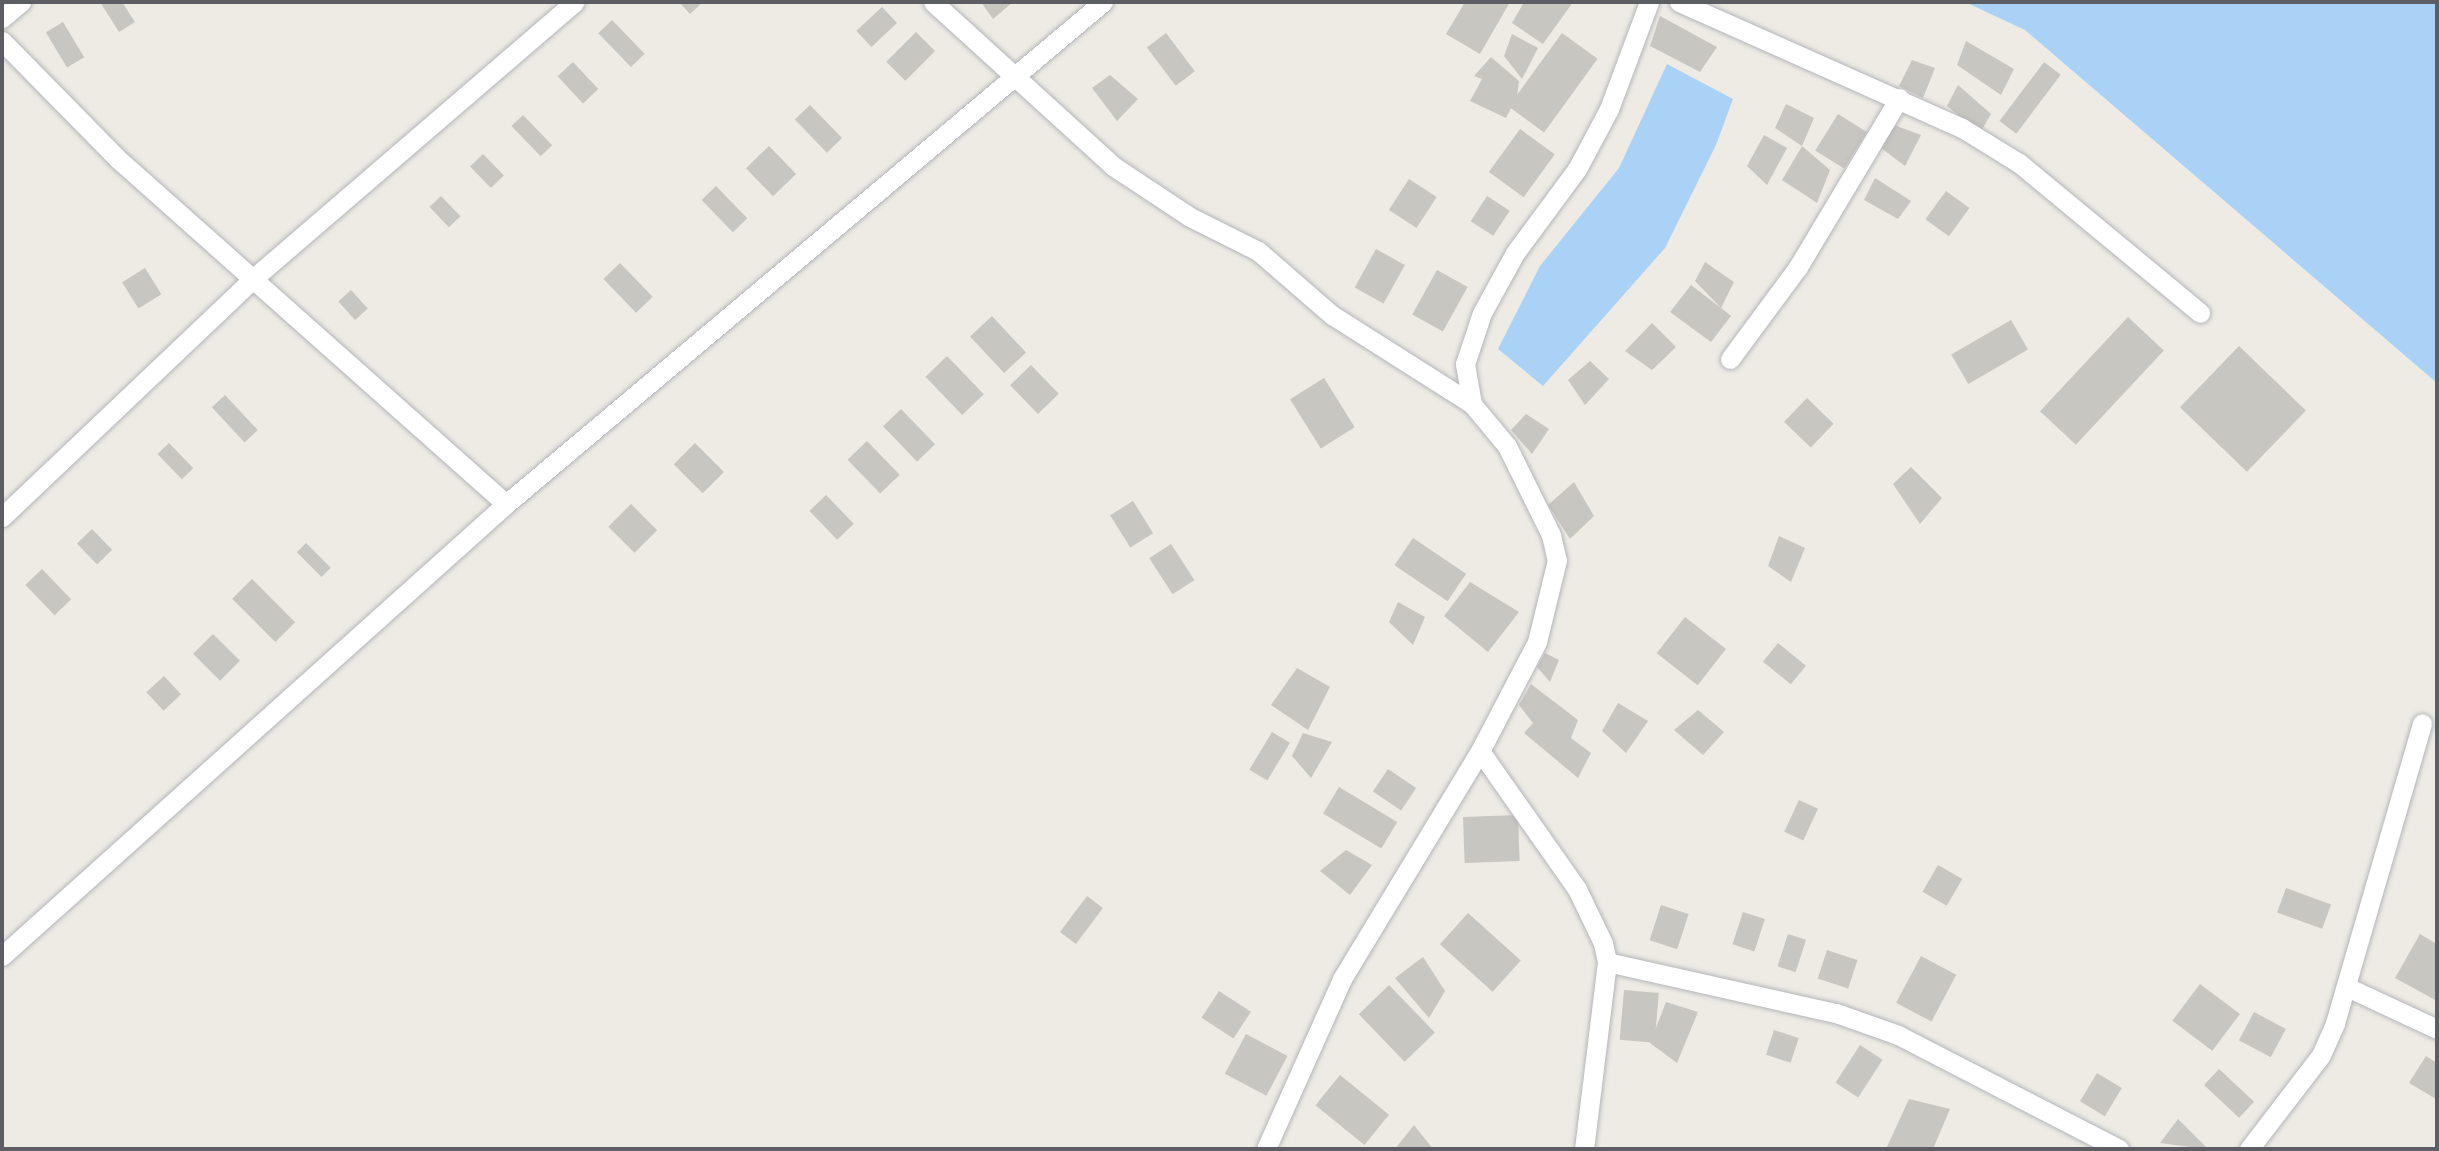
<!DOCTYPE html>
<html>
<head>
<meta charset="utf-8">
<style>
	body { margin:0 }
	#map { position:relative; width:2439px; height:1151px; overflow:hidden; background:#edebe4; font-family:"PT Sans Narrow",sans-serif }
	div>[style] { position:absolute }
	.water>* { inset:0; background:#aad2f6 }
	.building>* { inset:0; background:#c8c6c0; transform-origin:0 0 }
	.roads { filter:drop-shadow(0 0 2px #b4b5b9) drop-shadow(0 0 2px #b4b5b9) }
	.street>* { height:19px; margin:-9.5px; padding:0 9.5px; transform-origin:9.5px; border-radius:9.5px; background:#fff }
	span { translate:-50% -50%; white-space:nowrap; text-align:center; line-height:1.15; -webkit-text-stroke:5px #fff; paint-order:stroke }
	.frame { position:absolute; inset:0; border:4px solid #5c5e63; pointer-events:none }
</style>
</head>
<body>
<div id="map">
	<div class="water">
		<i style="clip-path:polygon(1965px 2px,2437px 2px,2437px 383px,2025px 30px)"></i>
		<i style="clip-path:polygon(1667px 64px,1733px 99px,1716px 145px,1665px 248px,1543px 386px,1498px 349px,1540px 266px,1619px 168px)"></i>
	</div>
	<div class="building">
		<i style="clip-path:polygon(100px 2px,122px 2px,135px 22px,119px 32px)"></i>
		<i style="clip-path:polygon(679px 2px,703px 2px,690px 14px)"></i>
		<i style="clip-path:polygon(981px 2px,1013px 2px,993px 19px)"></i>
		<i style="clip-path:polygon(1465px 2px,1510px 2px,1480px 54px,1446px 34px)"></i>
		<i style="clip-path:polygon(1524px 2px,1573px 2px,1543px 44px,1512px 23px)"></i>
		<i style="left:882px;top:7px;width:22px;height:35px;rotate:47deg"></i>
		<i style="clip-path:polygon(1660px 16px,1717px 47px,1700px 72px,1650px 46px)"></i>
		<i style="left:612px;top:20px;width:47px;height:19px;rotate:46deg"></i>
		<i style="left:63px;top:22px;width:41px;height:20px;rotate:59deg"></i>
		<i style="left:916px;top:32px;width:27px;height:42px;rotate:45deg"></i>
		<i style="left:1166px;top:33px;width:48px;height:24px;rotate:53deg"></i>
		<i style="left:1562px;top:33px;width:44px;height:91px;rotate:36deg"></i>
		<i style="clip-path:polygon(1512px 34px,1538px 48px,1522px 79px,1504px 56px)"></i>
		<i style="clip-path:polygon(1966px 41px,2014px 69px,2001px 95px,1957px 65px)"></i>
		<i style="clip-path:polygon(1491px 57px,1519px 81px,1517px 96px,1482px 79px,1517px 96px,1506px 118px,1470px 101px,1482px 79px,1474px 76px)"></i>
		<i style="clip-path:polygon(1912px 60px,1935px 68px,1923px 98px,1899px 86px)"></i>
		<i style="left:573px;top:62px;width:37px;height:21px;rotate:47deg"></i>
		<i style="left:2044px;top:62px;width:21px;height:74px;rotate:37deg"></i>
		<i style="clip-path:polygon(1110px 75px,1138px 99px,1117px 121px,1092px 88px)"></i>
		<i style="clip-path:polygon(1958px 85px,1991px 114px,1980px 133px,1947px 106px)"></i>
		<i style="clip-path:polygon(1786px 104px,1814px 118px,1802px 146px,1830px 170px,1817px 203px,1782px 180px,1802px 146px,1775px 128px)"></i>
		<i style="left:810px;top:105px;width:46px;height:21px;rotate:46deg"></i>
		<i style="left:1838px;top:114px;width:34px;height:43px;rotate:32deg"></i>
		<i style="left:523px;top:115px;width:42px;height:16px;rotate:46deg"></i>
		<i style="clip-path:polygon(1894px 125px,1921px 135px,1905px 166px,1881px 148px)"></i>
		<i style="left:1520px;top:129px;width:43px;height:53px;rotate:36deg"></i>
		<i style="clip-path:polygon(1764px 135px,1787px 148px,1767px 185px,1747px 166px)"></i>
		<i style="left:769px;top:146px;width:39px;height:32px;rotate:46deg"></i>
		<i style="left:483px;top:154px;width:30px;height:18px;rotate:46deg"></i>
		<i style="clip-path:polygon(1875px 178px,1911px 201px,1898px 219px,1864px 200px)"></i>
		<i style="left:1409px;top:179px;width:33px;height:37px;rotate:33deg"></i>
		<i style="left:716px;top:186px;width:45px;height:20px;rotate:46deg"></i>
		<i style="left:1946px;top:191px;width:29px;height:35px;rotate:36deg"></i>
		<i style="left:441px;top:196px;width:28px;height:16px;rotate:46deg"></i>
		<i style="left:1487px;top:196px;width:27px;height:30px;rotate:33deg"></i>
		<i style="left:1376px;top:249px;width:33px;height:44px;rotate:29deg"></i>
		<i style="clip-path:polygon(1705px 262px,1734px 282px,1721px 308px,1731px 316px,1711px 342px,1670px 312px,1691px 285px,1721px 308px,1695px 281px)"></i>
		<i style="left:620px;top:263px;width:47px;height:23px;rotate:46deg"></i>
		<i style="left:145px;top:268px;width:31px;height:27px;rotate:58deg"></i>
		<i style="left:1437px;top:270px;width:35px;height:51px;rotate:29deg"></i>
		<i style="left:351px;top:290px;width:25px;height:17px;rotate:48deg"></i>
		<i style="left:992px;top:316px;width:50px;height:30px;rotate:47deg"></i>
		<i style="left:2128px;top:317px;width:49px;height:129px;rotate:43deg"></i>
		<i style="left:2011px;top:320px;width:34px;height:69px;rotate:60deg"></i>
		<i style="clip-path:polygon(1652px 323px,1676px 347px,1652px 370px,1625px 351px)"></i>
		<i style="left:2239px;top:346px;width:93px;height:85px;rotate:44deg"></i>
		<i style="left:947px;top:356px;width:53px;height:30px;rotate:46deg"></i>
		<i style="clip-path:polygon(1590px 361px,1609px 379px,1585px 405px,1568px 380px)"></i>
		<i style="left:1031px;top:365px;width:40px;height:29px;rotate:46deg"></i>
		<i style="left:1324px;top:378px;width:58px;height:40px;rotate:58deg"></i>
		<i style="left:225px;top:395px;width:48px;height:18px;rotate:47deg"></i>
		<i style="left:1807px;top:398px;width:37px;height:33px;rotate:44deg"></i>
		<i style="left:901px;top:409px;width:49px;height:25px;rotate:46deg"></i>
		<i style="clip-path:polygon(1526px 414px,1549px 429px,1532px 454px,1511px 430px)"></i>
		<i style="left:867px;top:441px;width:47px;height:27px;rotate:46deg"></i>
		<i style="left:169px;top:443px;width:35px;height:16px;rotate:46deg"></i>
		<i style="left:695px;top:443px;width:41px;height:30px;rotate:45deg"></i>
		<i style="clip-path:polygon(1911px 467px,1942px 498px,1920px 524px,1893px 484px)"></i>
		<i style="clip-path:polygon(1574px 482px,1594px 516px,1570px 539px,1548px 505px)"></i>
		<i style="left:826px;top:495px;width:40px;height:23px;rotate:46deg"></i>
		<i style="left:1133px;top:501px;width:38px;height:27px;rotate:58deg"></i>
		<i style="left:631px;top:504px;width:37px;height:32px;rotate:45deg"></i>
		<i style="left:92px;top:529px;width:29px;height:21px;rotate:46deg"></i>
		<i style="clip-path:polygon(1779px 536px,1805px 548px,1791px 582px,1768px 566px)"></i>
		<i style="left:1413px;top:538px;width:64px;height:33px;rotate:34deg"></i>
		<i style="left:306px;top:543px;width:35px;height:13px;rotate:45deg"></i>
		<i style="left:1171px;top:544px;width:43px;height:26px;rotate:57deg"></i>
		<i style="left:42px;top:569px;width:42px;height:23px;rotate:46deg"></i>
		<i style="left:252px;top:579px;width:61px;height:28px;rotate:45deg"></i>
		<i style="clip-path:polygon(1470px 582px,1519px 612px,1488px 652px,1444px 616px)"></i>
		<i style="clip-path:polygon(1398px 602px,1425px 617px,1413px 645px,1389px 622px)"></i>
		<i style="left:1685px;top:617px;width:52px;height:46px;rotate:38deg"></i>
		<i style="left:213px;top:634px;width:38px;height:28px;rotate:45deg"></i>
		<i style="left:1778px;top:643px;width:36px;height:24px;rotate:39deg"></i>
		<i style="clip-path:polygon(1545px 653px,1559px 660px,1550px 682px,1537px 667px)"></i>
		<i style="clip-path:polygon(1297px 668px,1330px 687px,1308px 730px,1271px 705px)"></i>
		<i style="left:164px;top:676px;width:25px;height:24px;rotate:47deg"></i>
		<i style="clip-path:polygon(1531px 684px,1578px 720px,1571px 738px,1591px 753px,1578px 778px,1524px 733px,1533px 723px,1519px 705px)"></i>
		<i style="clip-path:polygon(1618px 703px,1648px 721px,1626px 753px,1602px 731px)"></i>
		<i style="clip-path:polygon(1698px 710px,1724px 732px,1703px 755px,1674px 730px)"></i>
		<i style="left:1272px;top:732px;width:21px;height:44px;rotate:31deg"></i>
		<i style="clip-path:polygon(1303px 733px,1332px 742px,1311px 778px,1292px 756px)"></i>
		<i style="left:1388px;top:769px;width:34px;height:27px;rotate:34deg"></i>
		<i style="left:1339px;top:787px;width:68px;height:31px;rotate:31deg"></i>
		<i style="left:1799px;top:800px;width:21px;height:35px;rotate:25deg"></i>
		<i style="left:1518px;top:815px;width:46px;height:55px;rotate:88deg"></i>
		<i style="clip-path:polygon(1346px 850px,1372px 865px,1350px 895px,1320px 871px)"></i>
		<i style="left:1938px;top:865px;width:28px;height:31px;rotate:30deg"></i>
		<i style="left:2286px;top:888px;width:48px;height:26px;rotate:20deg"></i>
		<i style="left:1087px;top:896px;width:20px;height:45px;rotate:37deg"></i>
		<i style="left:1661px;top:905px;width:29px;height:37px;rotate:18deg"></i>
		<i style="left:1743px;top:912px;width:23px;height:34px;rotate:18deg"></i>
		<i style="left:1468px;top:913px;width:71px;height:42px;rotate:42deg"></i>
		<i style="left:1788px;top:934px;width:19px;height:34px;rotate:18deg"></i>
		<i style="clip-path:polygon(2420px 934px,2437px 944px,2437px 1001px,2395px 978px)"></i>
		<i style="left:1827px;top:950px;width:32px;height:30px;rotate:18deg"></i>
		<i style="left:1921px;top:956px;width:40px;height:53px;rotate:28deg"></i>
		<i style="clip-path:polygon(1423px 957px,1445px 991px,1429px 1018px,1395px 978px)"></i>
		<i style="left:2200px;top:984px;width:50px;height:46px;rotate:37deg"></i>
		<i style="left:1389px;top:985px;width:66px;height:42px;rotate:46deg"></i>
		<i style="left:1624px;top:990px;width:35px;height:50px;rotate:5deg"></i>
		<i style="left:1219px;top:991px;width:38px;height:32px;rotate:33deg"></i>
		<i style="clip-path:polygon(1666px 1002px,1698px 1012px,1677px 1063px,1650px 1043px)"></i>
		<i style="left:2254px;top:1012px;width:36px;height:32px;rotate:28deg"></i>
		<i style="left:1774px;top:1030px;width:26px;height:26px;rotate:18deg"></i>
		<i style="left:1246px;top:1034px;width:47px;height:45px;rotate:28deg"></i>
		<i style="left:1860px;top:1045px;width:27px;height:45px;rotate:33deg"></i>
		<i style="clip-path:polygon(2426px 1056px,2437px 1063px,2436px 1099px,2409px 1083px)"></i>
		<i style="left:2219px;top:1069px;width:48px;height:22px;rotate:43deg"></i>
		<i style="left:2097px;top:1073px;width:29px;height:33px;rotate:31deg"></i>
		<i style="left:1340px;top:1075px;width:63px;height:39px;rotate:39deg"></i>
		<i style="clip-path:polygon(1909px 1099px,1950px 1109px,1933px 1149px,1886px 1149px)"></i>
		<i style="clip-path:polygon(2178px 1119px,2206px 1147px,2204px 1149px,2160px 1143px)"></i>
		<i style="clip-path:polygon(1414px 1125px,1433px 1149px,1395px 1149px)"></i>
	</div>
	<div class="roads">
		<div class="street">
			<i style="left:933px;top:2px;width:244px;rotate:42.3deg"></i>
			<i style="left:1113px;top:166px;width:92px;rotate:33.5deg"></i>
			<i style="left:1190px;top:217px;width:76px;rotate:26.6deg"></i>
			<i style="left:1258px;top:251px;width:98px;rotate:40.9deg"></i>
			<i style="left:1332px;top:315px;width:166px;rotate:32.4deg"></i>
			<i style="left:1472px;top:404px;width:55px;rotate:50.2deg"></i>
			<i style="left:1507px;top:446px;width:99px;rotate:63.7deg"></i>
			<i style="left:1551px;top:535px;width:26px;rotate:77deg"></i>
			<i style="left:1557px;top:560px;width:84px;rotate:103.7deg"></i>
			<i style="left:1537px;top:642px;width:123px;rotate:117.6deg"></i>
			<i style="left:1480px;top:751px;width:267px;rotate:121.2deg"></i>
			<i style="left:1342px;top:979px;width:186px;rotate:114.1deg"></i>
			<i style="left:1679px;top:2px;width:310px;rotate:24deg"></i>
			<i style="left:1962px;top:128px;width:67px;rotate:31.6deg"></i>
			<i style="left:2019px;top:163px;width:235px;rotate:39.6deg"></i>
			<i style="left:2px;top:18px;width:25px;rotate:-40deg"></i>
			<i style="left:2px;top:41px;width:165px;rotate:45.5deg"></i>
			<i style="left:118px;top:159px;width:519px;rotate:41.64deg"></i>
			<i style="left:1730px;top:359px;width:114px;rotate:-53.5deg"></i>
			<i style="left:1798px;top:267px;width:197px;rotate:-59.1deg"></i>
			<i style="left:1472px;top:404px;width:41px;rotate:-99.9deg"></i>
			<i style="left:1465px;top:364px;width:54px;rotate:-71.6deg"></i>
			<i style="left:1482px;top:313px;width:68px;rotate:-61.2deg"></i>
			<i style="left:1515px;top:253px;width:104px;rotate:-53.6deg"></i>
			<i style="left:1577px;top:169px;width:68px;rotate:-61.9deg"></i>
			<i style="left:1609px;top:109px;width:114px;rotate:-69.5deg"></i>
			<i style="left:2px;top:517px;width:350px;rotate:-43.5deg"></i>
			<i style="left:256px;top:276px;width:420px;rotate:-40.7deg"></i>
			<i style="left:1480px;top:751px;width:169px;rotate:54.9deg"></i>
			<i style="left:1577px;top:889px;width:60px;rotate:64.3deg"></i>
			<i style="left:1603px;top:943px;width:19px;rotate:78deg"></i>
			<i style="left:1607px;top:962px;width:188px;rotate:97deg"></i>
			<i style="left:2px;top:956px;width:677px;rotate:-41.89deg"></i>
			<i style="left:506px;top:504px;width:780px;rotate:-40.06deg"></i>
			<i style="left:1607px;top:962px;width:235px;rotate:12.6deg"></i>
			<i style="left:1836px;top:1013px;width:66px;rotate:19.5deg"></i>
			<i style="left:1898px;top:1035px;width:249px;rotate:27.3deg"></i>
			<i style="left:2347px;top:987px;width:99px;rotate:25deg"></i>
			<i style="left:2249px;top:1149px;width:118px;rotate:-52.5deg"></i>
			<i style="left:2321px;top:1055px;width:35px;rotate:-66deg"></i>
			<i style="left:2335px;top:1023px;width:312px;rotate:-73.8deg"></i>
		</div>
	</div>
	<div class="frame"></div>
</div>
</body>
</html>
